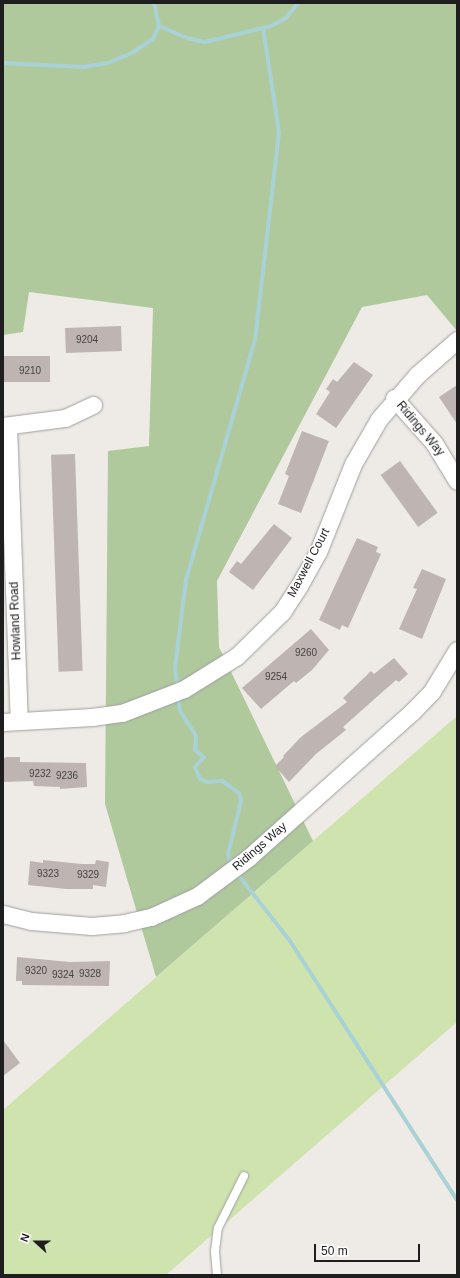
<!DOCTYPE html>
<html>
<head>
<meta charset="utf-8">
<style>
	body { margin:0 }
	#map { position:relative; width:460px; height:1278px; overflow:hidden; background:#eeeae5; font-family:Arial,sans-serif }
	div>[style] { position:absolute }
	.grass>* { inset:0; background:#cfe3af }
	.forest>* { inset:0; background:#afc99d }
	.stream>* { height:4px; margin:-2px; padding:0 2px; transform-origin:2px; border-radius:2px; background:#a9d2d7 }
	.building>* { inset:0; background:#beb5b2; transform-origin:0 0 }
	.roads { filter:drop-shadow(0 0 1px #9f9f9f) drop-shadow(0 0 1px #9f9f9f) }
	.service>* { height:8px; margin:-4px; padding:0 4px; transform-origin:4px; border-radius:4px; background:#fff }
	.minor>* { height:17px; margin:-8.5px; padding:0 8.5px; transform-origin:8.5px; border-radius:8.5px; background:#fff }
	span { translate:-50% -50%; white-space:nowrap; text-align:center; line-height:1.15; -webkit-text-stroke:3px #fff; paint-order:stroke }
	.number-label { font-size:10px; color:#464443 }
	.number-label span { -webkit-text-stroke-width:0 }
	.street-label { font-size:12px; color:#1e1e1e }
	.frame { position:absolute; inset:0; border:4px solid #1e1e1e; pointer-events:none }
	.north { position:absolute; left:16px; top:1222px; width:40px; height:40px; -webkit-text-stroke:3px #fff; paint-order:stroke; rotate:291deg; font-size:11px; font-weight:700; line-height:16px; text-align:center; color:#1e1e1e }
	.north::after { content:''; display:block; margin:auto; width:14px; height:18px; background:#1e1e1e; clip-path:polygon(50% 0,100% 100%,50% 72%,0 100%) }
	.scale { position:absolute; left:314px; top:1244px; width:106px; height:18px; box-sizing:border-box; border:2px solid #1e1e1e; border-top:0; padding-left:5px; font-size:12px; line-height:14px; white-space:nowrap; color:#1e1e1e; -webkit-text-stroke:3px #fff; paint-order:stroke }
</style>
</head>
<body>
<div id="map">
	<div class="grass">
		<i style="clip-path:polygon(457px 716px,457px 1022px,166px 1275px,3px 1275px,3px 1110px)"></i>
	</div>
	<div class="forest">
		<i style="clip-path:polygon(3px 3px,457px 3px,457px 331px,427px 295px,362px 307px,217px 581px,219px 647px,313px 841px,156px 977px,105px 804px,108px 451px,149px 446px,153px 308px,29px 292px,23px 332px,3px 335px)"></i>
	</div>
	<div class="stream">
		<i style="left:159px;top:26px;width:30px;rotate:23deg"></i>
		<i style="left:187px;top:38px;width:18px;rotate:13deg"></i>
		<i style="left:205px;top:42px;width:68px;rotate:-13.6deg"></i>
		<i style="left:271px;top:26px;width:17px;rotate:-28deg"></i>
		<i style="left:286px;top:18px;width:19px;rotate:-51deg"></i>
		<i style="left:3px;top:63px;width:80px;rotate:2.9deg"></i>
		<i style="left:83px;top:67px;width:25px;rotate:-9deg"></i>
		<i style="left:108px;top:63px;width:26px;rotate:-23deg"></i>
		<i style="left:132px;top:53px;width:25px;rotate:-34deg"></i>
		<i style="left:153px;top:39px;width:14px;rotate:-65deg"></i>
		<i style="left:159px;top:26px;width:24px;rotate:-102deg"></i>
		<i style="left:177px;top:686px;width:19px;rotate:-96deg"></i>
		<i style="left:175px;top:667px;width:88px;rotate:-82.8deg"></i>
		<i style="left:186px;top:580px;width:250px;rotate:-74deg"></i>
		<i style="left:255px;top:340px;width:208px;rotate:-83.4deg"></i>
		<i style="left:279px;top:133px;width:107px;rotate:-98.6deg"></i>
		<i style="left:178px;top:695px;width:16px;rotate:83deg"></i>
		<i style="left:180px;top:711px;width:30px;rotate:57deg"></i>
		<i style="left:196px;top:736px;width:14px;rotate:94deg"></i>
		<i style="left:195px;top:750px;width:11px;rotate:38deg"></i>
		<i style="left:204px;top:757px;width:13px;rotate:132deg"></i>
		<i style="left:195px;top:767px;width:13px;rotate:67deg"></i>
		<i style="left:200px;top:779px;width:8px;rotate:23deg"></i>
		<i style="left:207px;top:782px;width:15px;rotate:-4deg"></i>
		<i style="left:222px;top:781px;width:21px;rotate:35deg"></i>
		<i style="left:239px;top:793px;width:8px;rotate:76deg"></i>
		<i style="left:241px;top:801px;width:55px;rotate:103.8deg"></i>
		<i style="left:228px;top:854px;width:11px;rotate:75deg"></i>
		<i style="left:236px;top:872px;width:88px;rotate:52deg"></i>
		<i style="left:290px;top:941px;width:308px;rotate:57.2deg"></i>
	</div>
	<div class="building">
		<i style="left:121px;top:326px;width:25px;height:56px;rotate:88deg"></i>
		<i style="left:50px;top:356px;width:26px;height:47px;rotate:90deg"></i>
		<i style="clip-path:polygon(354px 362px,373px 375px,336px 428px,316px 414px,330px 392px,326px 389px,333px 379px,337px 382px)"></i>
		<i style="clip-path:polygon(457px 385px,457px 424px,439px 397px)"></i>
		<i style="clip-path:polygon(302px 431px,329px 441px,301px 513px,278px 504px,289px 476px,285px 474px)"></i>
		<i style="left:75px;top:454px;width:217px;height:24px;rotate:88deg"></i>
		<i style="left:400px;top:461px;width:64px;height:24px;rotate:54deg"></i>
		<i style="clip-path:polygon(274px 524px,292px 538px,253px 590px,229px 572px,237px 561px,241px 564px)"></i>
		<i style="clip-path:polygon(357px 538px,378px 547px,376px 552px,381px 554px,348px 628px,342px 625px,340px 630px,319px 620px)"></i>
		<i style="clip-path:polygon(422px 569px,446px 579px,422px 639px,399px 629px,417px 589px,413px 588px)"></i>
		<i style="clip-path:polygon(311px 629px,329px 650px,312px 670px,296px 683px,294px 681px,261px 709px,242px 688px)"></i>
		<i style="clip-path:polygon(394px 658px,408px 674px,399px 682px,396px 680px,343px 727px,346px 730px,316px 754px,289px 782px,275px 766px,284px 757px,283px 756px,301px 737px,347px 702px,343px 698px,371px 671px,374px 674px)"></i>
		<i style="clip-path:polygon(6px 757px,20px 757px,20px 762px,86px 763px,87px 787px,60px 789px,60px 787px,34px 786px,33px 781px,3px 782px,3px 759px)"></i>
		<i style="clip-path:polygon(43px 860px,82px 864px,95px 864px,96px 860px,109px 862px,106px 887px,93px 885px,93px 889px,66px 889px,28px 885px,30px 861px,43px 863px)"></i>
		<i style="clip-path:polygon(17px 957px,70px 962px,110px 961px,109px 986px,22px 985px,22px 981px,16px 981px)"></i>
		<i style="clip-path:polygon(3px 1040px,20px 1063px,3px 1076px)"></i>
	</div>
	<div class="roads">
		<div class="service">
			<i style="left:217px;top:1275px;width:24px;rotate:-95deg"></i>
			<i style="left:215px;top:1251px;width:23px;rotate:-83deg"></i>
			<i style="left:218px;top:1228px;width:58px;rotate:-63.4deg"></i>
		</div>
		<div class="minor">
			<i style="left:394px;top:398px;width:60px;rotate:48.4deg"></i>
			<i style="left:434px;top:443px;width:44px;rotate:58.8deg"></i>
			<i style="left:3px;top:426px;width:63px;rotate:-7.4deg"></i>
			<i style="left:65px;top:418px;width:31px;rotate:-25deg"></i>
			<i style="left:8px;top:426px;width:295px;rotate:87.9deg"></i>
			<i style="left:3px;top:722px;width:89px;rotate:-3.2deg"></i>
			<i style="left:92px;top:717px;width:30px;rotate:-8deg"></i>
			<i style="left:122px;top:713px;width:66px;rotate:-21.2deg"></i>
			<i style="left:184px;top:689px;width:62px;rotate:-31.9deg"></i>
			<i style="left:237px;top:656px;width:63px;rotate:-44.4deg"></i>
			<i style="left:282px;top:612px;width:31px;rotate:-57deg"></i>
			<i style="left:299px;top:586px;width:39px;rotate:-61deg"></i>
			<i style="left:318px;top:552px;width:95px;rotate:-68.3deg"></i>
			<i style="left:353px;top:464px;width:52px;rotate:-60deg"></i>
			<i style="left:379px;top:419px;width:58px;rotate:-49.2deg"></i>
			<i style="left:417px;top:375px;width:53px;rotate:-41.2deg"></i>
			<i style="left:3px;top:914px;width:29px;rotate:14deg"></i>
			<i style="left:31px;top:921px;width:61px;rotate:4.7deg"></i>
			<i style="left:92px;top:926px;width:32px;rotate:-5deg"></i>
			<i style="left:124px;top:923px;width:28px;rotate:-13deg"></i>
			<i style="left:151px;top:917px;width:51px;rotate:-24.5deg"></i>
			<i style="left:197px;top:896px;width:64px;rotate:-36.7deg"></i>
			<i style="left:248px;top:858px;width:220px;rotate:-41.7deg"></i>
			<i style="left:412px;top:712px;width:29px;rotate:-46deg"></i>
			<i style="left:432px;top:691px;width:48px;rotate:-58.6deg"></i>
		</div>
	</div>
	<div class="number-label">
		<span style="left:87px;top:340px">9204</span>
		<span style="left:30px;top:371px">9210</span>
		<span style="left:306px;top:653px">9260</span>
		<span style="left:276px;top:677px">9254</span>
		<span style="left:40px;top:774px">9232</span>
		<span style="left:67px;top:776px">9236</span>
		<span style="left:48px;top:874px">9323</span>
		<span style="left:88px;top:875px">9329</span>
		<span style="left:36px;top:971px">9320</span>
		<span style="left:90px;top:974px">9328</span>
		<span style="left:63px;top:975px">9324</span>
	</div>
	<div class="street-label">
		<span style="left:420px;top:429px;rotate:50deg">Ridings Way</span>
		<span style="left:309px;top:563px;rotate:-62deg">Maxwell Court</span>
		<span style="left:16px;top:621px;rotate:-92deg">Howland Road</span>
		<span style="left:260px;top:847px;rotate:-41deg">Ridings Way</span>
	</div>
	<div class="frame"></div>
	<div class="north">N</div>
	<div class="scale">50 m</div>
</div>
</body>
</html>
